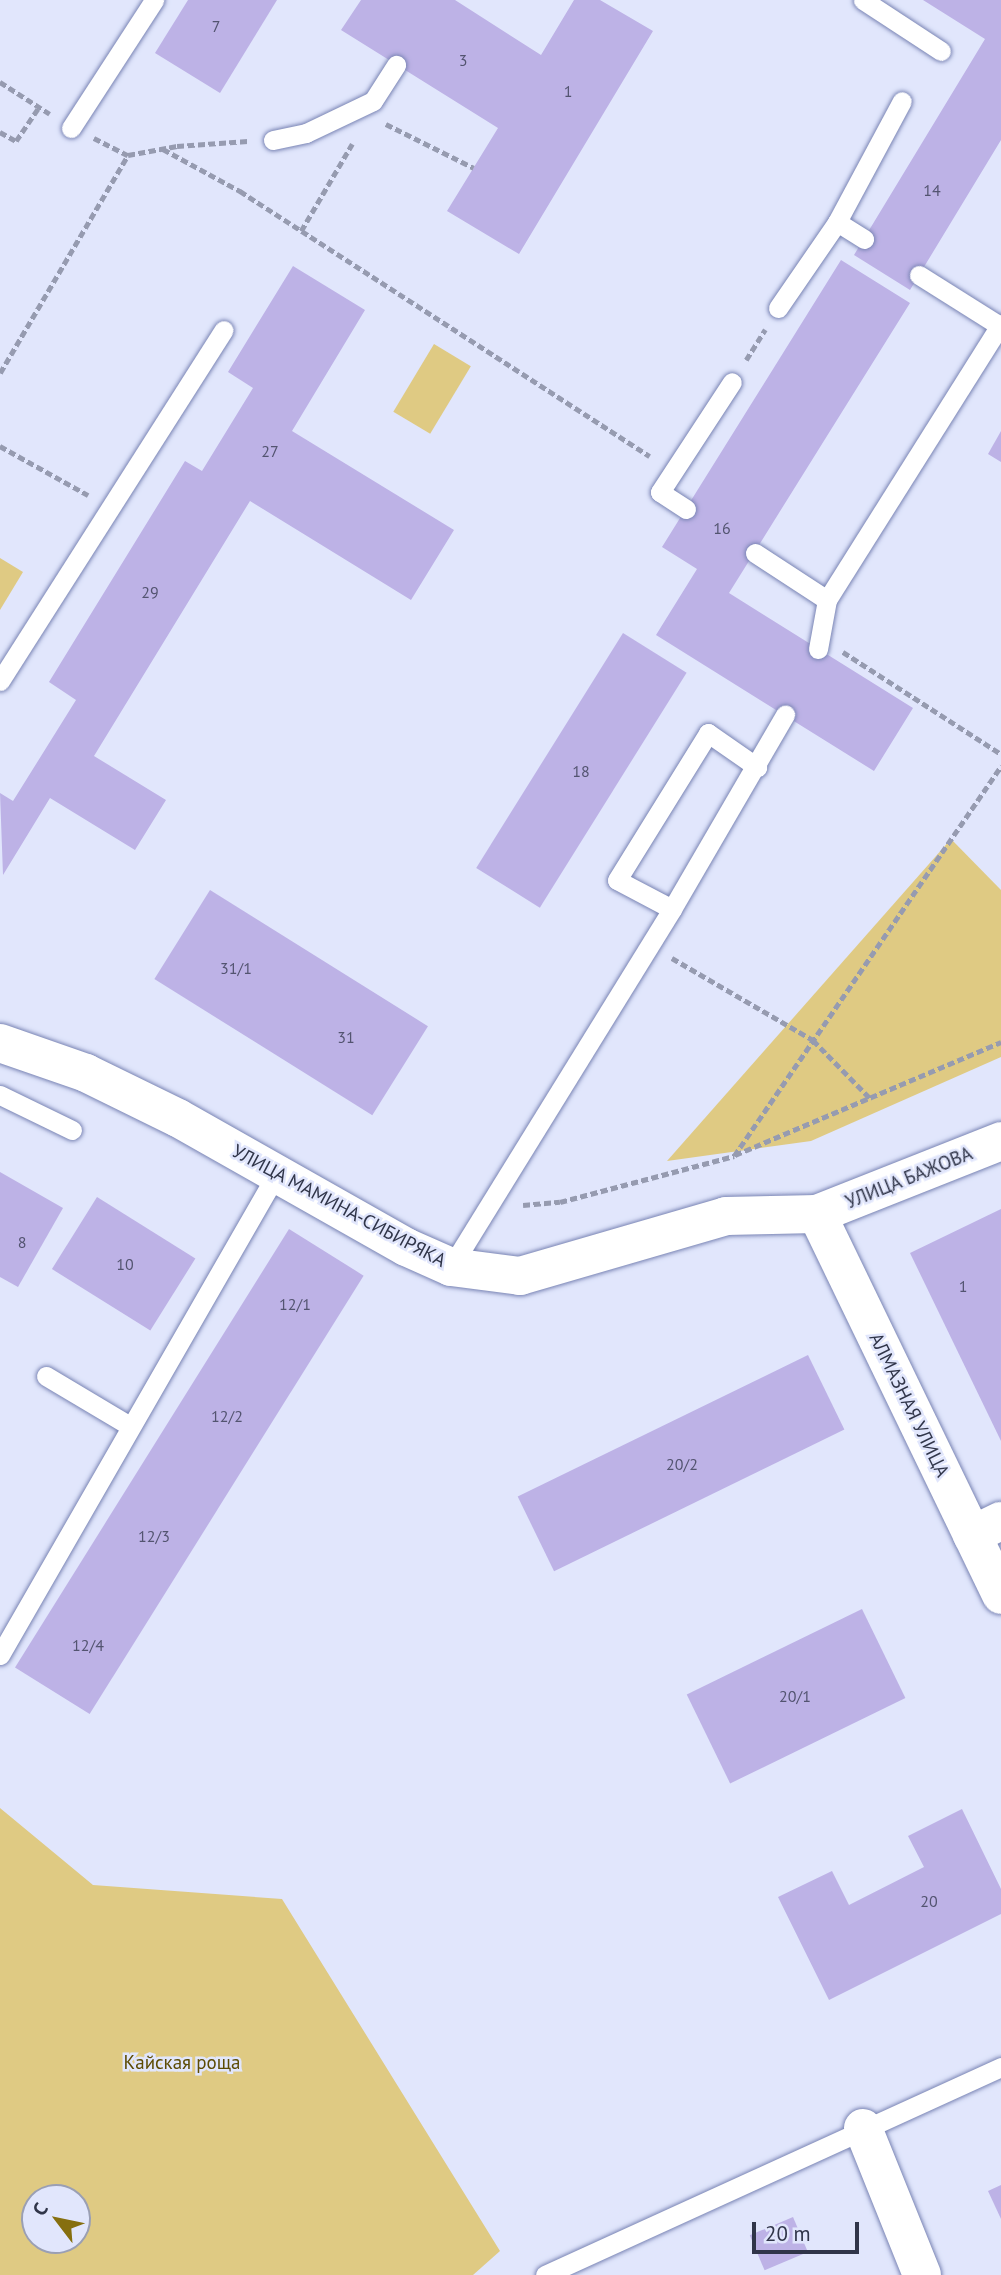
<!DOCTYPE html>
<html>
<head>
<meta charset="utf-8">
<style>
	body { margin:0 }
	#map { position:relative; width:1001px; height:2275px; overflow:hidden; background:#e1e6fc; font-family:"PT Sans",sans-serif }
	div>[style] { position:absolute }
	.green>* { inset:0; background:#dfca83; transform-origin:0 0 }
	.building>* { inset:0; background:#bdb2e6; transform-origin:0 0 }
	.path>* { height:4.5px; margin-top:-2.25px; transform-origin:0; background:repeating-linear-gradient(90deg,#969bb0 0 7px,transparent 0 10.5px) }
	.roads { filter:drop-shadow(0 0 2px #7984b4) drop-shadow(0 0 2px #7984b4) }
	.lane>* { height:19px; margin:-9.5px; padding:0 9.5px; transform-origin:9.5px; border-radius:9.5px; background:#fff }
	.street>* { height:38px; margin:-19px; padding:0 19px; transform-origin:19px; border-radius:19px; background:#fff }
	.secondary>* { height:38px; margin:-19px; padding:0 19px; transform-origin:19px; border-radius:19px; background:#fff }
	span { translate:-50% -50%; white-space:nowrap; text-align:center; line-height:1.15; -webkit-text-stroke:5px #e1e6fc; paint-order:stroke }
	.number-label { font-size:16px; color:#535470 }
	.number-label span { -webkit-text-stroke-width:0 }
	.street-label { font-size:19px; color:#303549 }
	.park-label { font-size:19px; color:#5c4b04 }
	.north { position:absolute; left:21px; top:2184px; width:70px; height:70px; box-sizing:border-box; background:#e1e6fc; border:2px solid #9a9fb4; border-radius:50%; rotate:302deg; font-size:19px; font-weight:700; line-height:28px; text-align:center; color:#303549 }
	.north::after { content:''; display:block; margin:auto; width:24px; height:32px; background:#866f0f; clip-path:polygon(50% 0,100% 100%,50% 72%,0 100%) }
	.scale { position:absolute; left:752px; top:2222px; width:107px; height:32px; box-sizing:border-box; border:4px solid #303549; border-top:0; padding-left:9px; font-size:21px; line-height:24px; white-space:nowrap; color:#303549; -webkit-text-stroke:5px #e1e6fc; paint-order:stroke }
</style>
</head>
<body>
<div id="map">
	<div class="green">
		<i style="left:434px;top:344px;width:43px;height:79px;rotate:31deg"></i>
		<i style="clip-path:polygon(0 558px,23px 572px,0 610px)"></i>
		<i style="clip-path:polygon(951px 839px,1001px 890px,1001px 1057px,811px 1141px,667px 1161px)"></i>
		<i style="clip-path:polygon(evenodd,0 1808px,93px 1885px,282px 1899px,500px 2251px,473px 2275px,0 2275px,0 1808px,35px 2198px,77px 2198px,77px 2240px,35px 2240px,35px 2198px)"></i>
	</div>
	<div class="building">
		<i style="clip-path:polygon(188px 0,277px 0,220px 93px,155px 53px)"></i>
		<i style="clip-path:polygon(361px 0,455px 0,541px 55px,574px 0,600px 0,653px 31px,519px 254px,447px 211px,498px 128px,341px 30px)"></i>
		<i style="clip-path:polygon(923px 0,1001px 0,1001px 140px,910px 290px,854px 255px,985px 39px)"></i>
		<i style="clip-path:polygon(841px 260px,910px 303px,729px 593px,913px 708px,874px 771px,656px 635px,697px 569px,662px 547px)"></i>
		<i style="clip-path:polygon(293px 266px,365px 310px,292px 431px,454px 530px,411px 600px,250px 501px,94px 756px,166px 800px,135px 850px,50px 798px,3px 875px,0 793px,13px 801px,76px 700px,49px 682px,185px 461px,202px 471px,253px 388px,228px 372px)"></i>
		<i style="clip-path:polygon(1001px 431px,1001px 462px,988px 454px)"></i>
		<i style="left:623px;top:633px;width:75px;height:277px;rotate:32deg"></i>
		<i style="left:210px;top:890px;width:257px;height:105px;rotate:32deg"></i>
		<i style="clip-path:polygon(0 1172px,63px 1208px,18px 1287px,0 1277px)"></i>
		<i style="left:97px;top:1197px;width:116px;height:85px;rotate:32deg"></i>
		<i style="clip-path:polygon(1001px 1209px,1001px 1441px,910px 1253px)"></i>
		<i style="left:289px;top:1229px;width:88px;height:517px;rotate:32deg"></i>
		<i style="left:808px;top:1355px;width:83px;height:323px;rotate:64deg"></i>
		<i style="left:862px;top:1609px;width:99px;height:195px;rotate:64deg"></i>
		<i style="clip-path:polygon(962px 1809px,1001px 1889px,1001px 1914px,829px 2000px,778px 1897px,832px 1871px,849px 1905px,924px 1867px,908px 1836px)"></i>
		<i style="clip-path:polygon(1001px 2185px,1001px 2219px,988px 2191px)"></i>
		<i style="left:793px;top:2217px;width:38px;height:47px;rotate:67deg"></i>
	</div>
	<div class="path">
		<i style="left:0;top:82px;width:59px;rotate:32.6deg"></i>
		<i style="left:386px;top:124px;width:98px;rotate:26.6deg"></i>
		<i style="left:0;top:132px;width:18px;rotate:29deg"></i>
		<i style="left:16px;top:141px;width:41px;rotate:-55.9deg"></i>
		<i style="left:94px;top:138px;width:38px;rotate:27deg"></i>
		<i style="left:128px;top:155px;width:50px;rotate:-10.4deg"></i>
		<i style="left:177px;top:146px;width:71px;rotate:-4deg"></i>
		<i style="left:163px;top:149px;width:88px;rotate:28.6deg"></i>
		<i style="left:240px;top:191px;width:488px;rotate:32.9deg"></i>
		<i style="left:301px;top:231px;width:101px;rotate:-59.6deg"></i>
		<i style="left:746px;top:360px;width:36px;rotate:-58deg"></i>
		<i style="left:0;top:373px;width:253px;rotate:-59.6deg"></i>
		<i style="left:0;top:446px;width:101px;rotate:29.1deg"></i>
		<i style="left:843px;top:652px;width:188px;rotate:32.8deg"></i>
		<i style="left:672px;top:958px;width:163px;rotate:30.2deg"></i>
		<i style="left:813px;top:1040px;width:81px;rotate:45.5deg"></i>
		<i style="left:735px;top:1155px;width:289px;rotate:-23deg"></i>
		<i style="left:523px;top:1205px;width:37px;rotate:-5deg"></i>
		<i style="left:560px;top:1202px;width:180px;rotate:-14.8deg"></i>
		<i style="left:734px;top:1156px;width:473px;rotate:-55.6deg"></i>
	</div>
	<div class="roads">
		<div class="lane">
			<i style="left:863px;top:0;width:93px;rotate:33.2deg"></i>
			<i style="left:71px;top:128px;width:153px;rotate:-57deg"></i>
			<i style="left:273px;top:140px;width:34px;rotate:-12deg"></i>
			<i style="left:306px;top:133px;width:74px;rotate:-25.5deg"></i>
			<i style="left:373px;top:101px;width:43px;rotate:-57.4deg"></i>
			<i style="left:837px;top:222px;width:137px;rotate:-61.8deg"></i>
			<i style="left:919px;top:275px;width:96px;rotate:32.2deg"></i>
			<i style="left:778px;top:308px;width:104px;rotate:-55.5deg"></i>
			<i style="left:837px;top:222px;width:32px;rotate:32deg"></i>
			<i style="left:686px;top:509px;width:31px;rotate:-147deg"></i>
			<i style="left:660px;top:492px;width:131px;rotate:-56.8deg"></i>
			<i style="left:755px;top:553px;width:86px;rotate:33.1deg"></i>
			<i style="left:818px;top:649px;width:50px;rotate:-79.6deg"></i>
			<i style="left:827px;top:600px;width:326px;rotate:-57.8deg"></i>
			<i style="left:0;top:681px;width:416px;rotate:-57.5deg"></i>
			<i style="left:672px;top:909px;width:62px;rotate:-152.2deg"></i>
			<i style="left:617px;top:880px;width:173px;rotate:-58.2deg"></i>
			<i style="left:708px;top:733px;width:60px;rotate:34.8deg"></i>
			<i style="left:0;top:1095px;width:80px;rotate:25.9deg"></i>
			<i style="left:451px;top:1267px;width:421px;rotate:-58.3deg"></i>
			<i style="left:672px;top:909px;width:225px;rotate:-59.8deg"></i>
			<i style="left:46px;top:1376px;width:98px;rotate:30.8deg"></i>
			<i style="left:0;top:1655px;width:556px;rotate:-60.11deg"></i>
			<i style="left:545px;top:2275px;width:501px;rotate:-24.52deg"></i>
		</div>
		<div class="street">
			<i style="left:817px;top:1214px;width:198px;rotate:-21.6deg"></i>
			<i style="left:972px;top:1535px;width:32px;rotate:-26deg"></i>
			<i style="left:863px;top:2128px;width:158px;rotate:68.1deg"></i>
		</div>
		<div class="secondary">
			<i style="left:0;top:1043px;width:91px;rotate:19.2deg"></i>
			<i style="left:86px;top:1073px;width:102px;rotate:26.1deg"></i>
			<i style="left:178px;top:1118px;width:262px;rotate:29.5deg"></i>
			<i style="left:406px;top:1247px;width:49px;rotate:24deg"></i>
			<i style="left:451px;top:1267px;width:70px;rotate:7.4deg"></i>
			<i style="left:520px;top:1276px;width:215px;rotate:-16.2deg"></i>
			<i style="left:726px;top:1216px;width:91px;rotate:-1.3deg"></i>
			<i style="left:817px;top:1214px;width:423px;rotate:64.2deg"></i>
		</div>
	</div>
	<div class="number-label">
		<span style="left:216px;top:26px">7</span>
		<span style="left:463px;top:60px">3</span>
		<span style="left:568px;top:91px">1</span>
		<span style="left:932px;top:190px">14</span>
		<span style="left:270px;top:451px">27</span>
		<span style="left:722px;top:528px">16</span>
		<span style="left:150px;top:592px">29</span>
		<span style="left:581px;top:771px">18</span>
		<span style="left:236px;top:968px">31/1</span>
		<span style="left:346px;top:1037px">31</span>
		<span style="left:22px;top:1242px">8</span>
		<span style="left:125px;top:1264px">10</span>
		<span style="left:963px;top:1286px">1</span>
		<span style="left:295px;top:1304px">12/1</span>
		<span style="left:227px;top:1416px">12/2</span>
		<span style="left:682px;top:1464px">20/2</span>
		<span style="left:154px;top:1536px">12/3</span>
		<span style="left:88px;top:1645px">12/4</span>
		<span style="left:795px;top:1696px">20/1</span>
		<span style="left:929px;top:1901px">20</span>
	</div>
	<div class="street-label">
		<span style="left:909px;top:1178px;rotate:-22deg">УЛИЦА БАЖОВА</span>
		<span style="left:339px;top:1206px;rotate:28deg">УЛИЦА МАМИНА-СИБИРЯКА</span>
		<span style="left:909px;top:1405px;rotate:64deg">АЛМАЗНАЯ УЛИЦА</span>
	</div>
	<div class="park-label">
		<span style="left:182px;top:2063px">Кайская роща</span>
	</div>
	<div class="north">С</div>
	<div class="scale">20 m</div>
</div>
</body>
</html>
